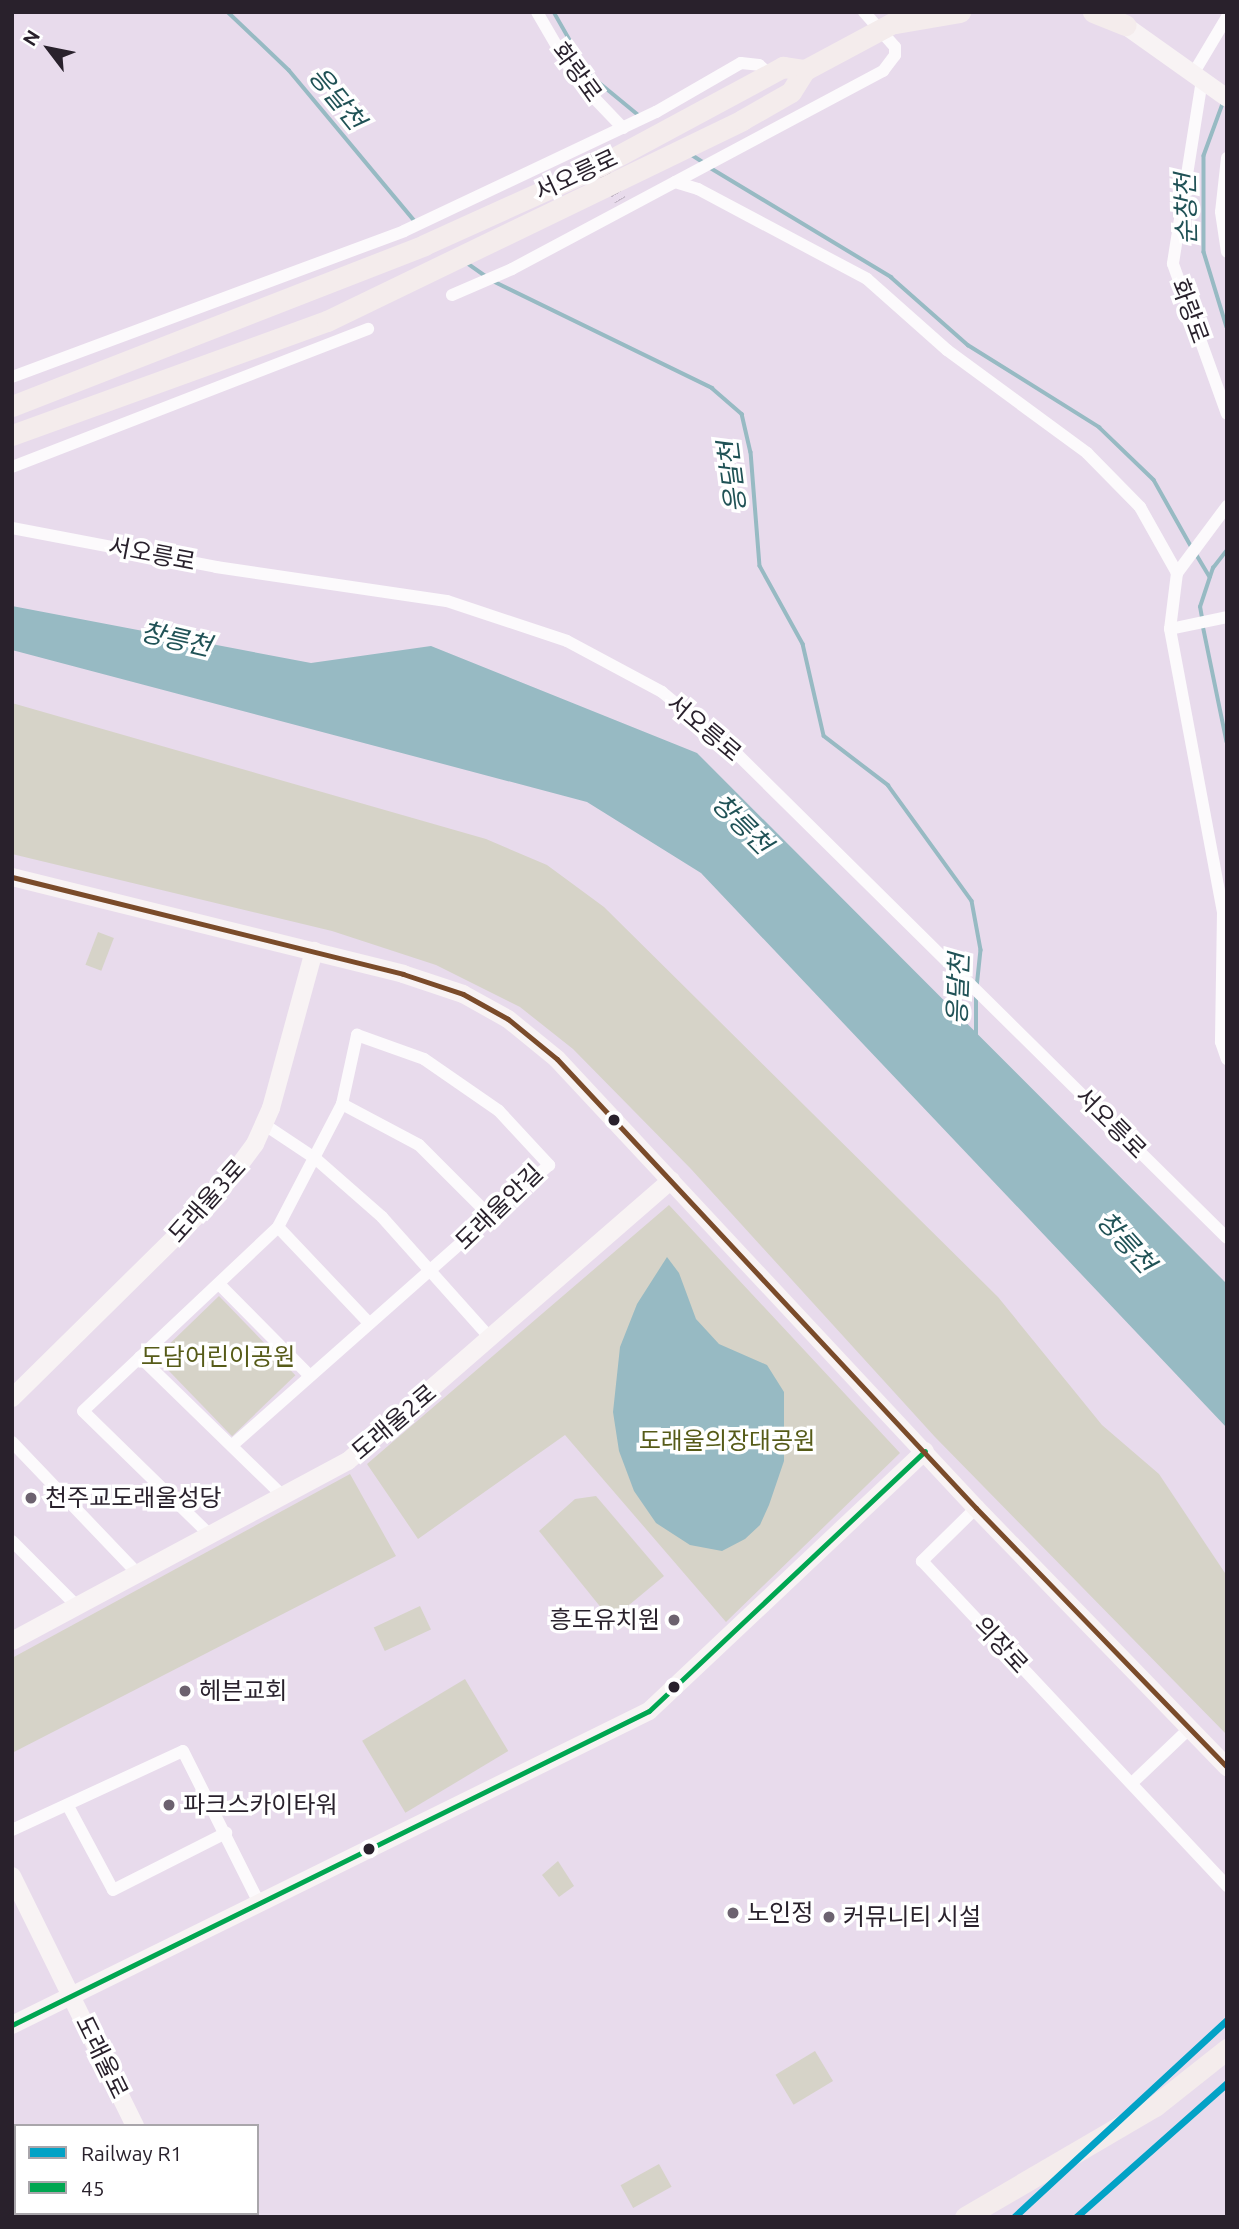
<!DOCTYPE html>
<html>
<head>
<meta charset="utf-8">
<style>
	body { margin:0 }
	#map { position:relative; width:1239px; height:2229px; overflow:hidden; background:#e8dbec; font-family:Ubuntu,"Noto Sans KR",sans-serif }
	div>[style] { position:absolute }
	.green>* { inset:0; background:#d6d3c8; transform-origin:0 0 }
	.water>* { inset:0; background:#97bac3 }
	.stream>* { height:3.5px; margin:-1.75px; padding:0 1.75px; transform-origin:1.75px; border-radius:1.75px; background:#97bac3 }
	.street-tunnel>* { height:12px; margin-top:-6px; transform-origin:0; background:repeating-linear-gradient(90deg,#c2b6c6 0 12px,transparent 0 18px) }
	.street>* { height:12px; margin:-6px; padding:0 6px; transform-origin:6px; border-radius:6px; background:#fcfafc }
	.secondary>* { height:18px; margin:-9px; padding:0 9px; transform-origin:9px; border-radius:9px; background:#f8f3f4 }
	.primary>* { height:21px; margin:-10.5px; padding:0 10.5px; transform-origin:10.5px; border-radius:10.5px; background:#f4ecec }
	.bus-1>* { height:5px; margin:-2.5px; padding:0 2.5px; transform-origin:2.5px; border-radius:2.5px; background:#00a651 }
	.bus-2>* { height:5px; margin:-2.5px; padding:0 2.5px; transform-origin:2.5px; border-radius:2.5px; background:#7a4b2a }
	.rail-1>* { height:7px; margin:-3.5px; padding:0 3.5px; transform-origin:3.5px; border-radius:3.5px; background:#02a2c6 }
	.dots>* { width:19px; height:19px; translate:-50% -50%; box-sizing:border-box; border:4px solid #fff; border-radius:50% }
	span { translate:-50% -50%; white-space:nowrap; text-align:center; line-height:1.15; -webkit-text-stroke:7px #fff; paint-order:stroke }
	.street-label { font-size:24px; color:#29212c }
	.park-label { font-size:24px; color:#565b18 }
	.poi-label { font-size:24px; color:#29212c }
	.left { translate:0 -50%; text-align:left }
	.right { translate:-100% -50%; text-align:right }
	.water-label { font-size:26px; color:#205256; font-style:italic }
	.frame { position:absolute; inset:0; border:14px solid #29212c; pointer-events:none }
	.legend { position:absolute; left:14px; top:2124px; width:245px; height:91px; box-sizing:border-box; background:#fff; border:2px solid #a9a6ab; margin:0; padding:9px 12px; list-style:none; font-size:21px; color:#29212c }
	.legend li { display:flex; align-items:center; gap:14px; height:35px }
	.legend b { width:35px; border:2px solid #a9a6ab }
	.north { position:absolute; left:14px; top:14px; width:70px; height:70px; -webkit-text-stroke:5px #fff; paint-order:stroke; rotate:302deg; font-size:19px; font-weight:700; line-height:28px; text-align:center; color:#29212c }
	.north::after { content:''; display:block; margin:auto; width:24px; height:32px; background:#29212c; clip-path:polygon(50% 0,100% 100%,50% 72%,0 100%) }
</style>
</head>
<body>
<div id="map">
	<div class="green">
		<i style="clip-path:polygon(12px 703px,486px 839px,547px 865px,604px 907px,998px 1297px,1102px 1425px,1159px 1474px,1227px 1576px,1227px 1735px,935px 1437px,691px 1169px,573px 1049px,520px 1007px,436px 965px,332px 931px,12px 854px)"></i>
		<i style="left:98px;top:932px;width:17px;height:35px;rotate:21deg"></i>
		<i style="clip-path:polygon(669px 1205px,900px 1453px,726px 1622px,565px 1435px,418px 1539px,367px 1464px)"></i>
		<i style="left:219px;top:1296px;width:110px;height:88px;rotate:46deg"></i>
		<i style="clip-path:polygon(350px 1474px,396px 1556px,12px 1753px,12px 1658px)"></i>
		<i style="clip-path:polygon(596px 1496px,664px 1576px,611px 1620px,539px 1531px,575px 1499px)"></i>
		<i style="left:420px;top:1606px;width:26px;height:51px;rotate:65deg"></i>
		<i style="left:465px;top:1679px;width:84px;height:120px;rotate:59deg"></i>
		<i style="clip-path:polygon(558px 1861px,574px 1886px,559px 1897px,542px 1875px)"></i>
		<i style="left:815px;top:2051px;width:35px;height:46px;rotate:59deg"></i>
		<i style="left:659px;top:2164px;width:26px;height:44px;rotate:61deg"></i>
	</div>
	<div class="water">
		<i style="clip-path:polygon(12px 606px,311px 663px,431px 646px,697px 753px,1227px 1284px,1227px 1428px,701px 873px,587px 802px,12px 650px)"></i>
		<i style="clip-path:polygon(667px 1257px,679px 1273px,696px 1319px,719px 1344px,767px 1365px,784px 1392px,784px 1461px,769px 1505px,760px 1525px,745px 1539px,722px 1551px,690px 1545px,656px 1523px,634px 1491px,619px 1451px,613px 1412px,620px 1347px,637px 1304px)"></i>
	</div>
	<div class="stream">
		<i style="left:228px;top:12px;width:84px;rotate:43.6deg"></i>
		<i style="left:289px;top:70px;width:197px;rotate:50.2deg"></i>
		<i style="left:554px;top:12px;width:73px;rotate:60.3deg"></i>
		<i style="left:590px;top:75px;width:66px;rotate:39.5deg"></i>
		<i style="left:1223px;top:104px;width:55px;rotate:110.1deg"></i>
		<i style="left:1204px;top:156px;width:96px;rotate:90deg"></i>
		<i style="left:1204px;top:252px;width:78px;rotate:73deg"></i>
		<i style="left:689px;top:153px;width:17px;rotate:33deg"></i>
		<i style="left:709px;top:167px;width:213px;rotate:31.1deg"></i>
		<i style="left:891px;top:277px;width:103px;rotate:41.4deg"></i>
		<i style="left:968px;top:345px;width:155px;rotate:32deg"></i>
		<i style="left:1099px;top:427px;width:76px;rotate:43.9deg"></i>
		<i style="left:1154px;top:480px;width:76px;rotate:60.7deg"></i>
		<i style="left:467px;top:263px;width:24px;rotate:35deg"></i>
		<i style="left:493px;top:281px;width:244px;rotate:26deg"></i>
		<i style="left:712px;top:388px;width:40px;rotate:41deg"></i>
		<i style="left:742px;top:414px;width:39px;rotate:77deg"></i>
		<i style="left:751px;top:452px;width:114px;rotate:85.5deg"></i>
		<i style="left:760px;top:566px;width:89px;rotate:61.1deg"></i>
		<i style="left:803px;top:644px;width:94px;rotate:77.1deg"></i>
		<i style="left:824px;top:736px;width:81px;rotate:37.4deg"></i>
		<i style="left:888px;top:785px;width:143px;rotate:54.1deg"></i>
		<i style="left:972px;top:901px;width:50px;rotate:79.6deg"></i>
		<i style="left:981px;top:950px;width:36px;rotate:96deg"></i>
		<i style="left:1195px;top:552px;width:29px;rotate:59deg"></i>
		<i style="left:1202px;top:618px;width:11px;rotate:-100deg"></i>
		<i style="left:1200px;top:607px;width:41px;rotate:-71.6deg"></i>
		<i style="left:1213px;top:568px;width:23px;rotate:-52deg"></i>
		<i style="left:1203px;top:625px;width:119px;rotate:78.4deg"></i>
		<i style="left:976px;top:1035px;width:41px;rotate:-90deg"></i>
	</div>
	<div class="street-tunnel">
		<i style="left:592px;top:153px;width:55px;rotate:59.2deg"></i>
	</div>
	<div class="street">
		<i style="left:537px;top:12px;width:78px;rotate:59.8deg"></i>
		<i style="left:576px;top:79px;width:68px;rotate:46.2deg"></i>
		<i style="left:1193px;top:74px;width:66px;rotate:-59.2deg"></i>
		<i style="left:1202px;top:80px;width:186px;rotate:99deg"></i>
		<i style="left:1173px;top:264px;width:159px;rotate:70.2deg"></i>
		<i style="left:1227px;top:158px;width:54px;rotate:96.3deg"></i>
		<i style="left:1221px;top:212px;width:40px;rotate:81.5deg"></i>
		<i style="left:675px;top:182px;width:24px;rotate:17deg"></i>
		<i style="left:698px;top:189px;width:191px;rotate:28deg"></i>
		<i style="left:867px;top:279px;width:107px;rotate:41.6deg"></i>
		<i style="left:947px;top:350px;width:174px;rotate:36.3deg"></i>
		<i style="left:1087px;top:453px;width:76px;rotate:45.5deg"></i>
		<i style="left:1140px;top:507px;width:76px;rotate:60.7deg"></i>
		<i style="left:452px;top:295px;width:65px;rotate:-23.4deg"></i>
		<i style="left:512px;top:269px;width:421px;rotate:-28.1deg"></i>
		<i style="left:883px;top:71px;width:20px;rotate:-53deg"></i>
		<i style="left:895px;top:55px;width:8px;rotate:-90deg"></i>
		<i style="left:895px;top:47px;width:47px;rotate:-131.5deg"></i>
		<i style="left:12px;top:377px;width:418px;rotate:-20.4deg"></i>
		<i style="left:404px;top:231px;width:279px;rotate:-25.3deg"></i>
		<i style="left:656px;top:112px;width:98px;rotate:-30deg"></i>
		<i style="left:741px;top:63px;width:18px;rotate:6deg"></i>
		<i style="left:759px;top:65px;width:15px;rotate:42deg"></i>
		<i style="left:12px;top:467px;width:382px;rotate:-21.2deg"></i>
		<i style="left:1227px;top:506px;width:84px;rotate:126.7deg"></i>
		<i style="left:1177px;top:573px;width:56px;rotate:97.1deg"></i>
		<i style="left:1170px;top:629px;width:288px;rotate:79.4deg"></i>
		<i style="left:1223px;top:912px;width:130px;rotate:90.9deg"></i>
		<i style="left:1221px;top:1042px;width:18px;rotate:71deg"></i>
		<i style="left:12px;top:528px;width:208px;rotate:10.8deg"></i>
		<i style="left:216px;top:567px;width:233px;rotate:8.4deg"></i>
		<i style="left:447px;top:601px;width:126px;rotate:18.4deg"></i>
		<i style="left:567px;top:641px;width:108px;rotate:28.2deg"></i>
		<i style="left:662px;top:692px;width:99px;rotate:39.7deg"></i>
		<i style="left:738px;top:755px;width:687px;rotate:44.65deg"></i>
		<i style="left:1170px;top:629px;width:58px;rotate:-11.9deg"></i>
		<i style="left:342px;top:1104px;width:87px;rotate:28deg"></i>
		<i style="left:419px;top:1145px;width:102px;rotate:45deg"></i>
		<i style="left:265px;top:1125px;width:61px;rotate:33.7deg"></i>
		<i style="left:316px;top:1159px;width:88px;rotate:41.3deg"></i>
		<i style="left:382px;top:1217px;width:164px;rotate:48.2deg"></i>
		<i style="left:278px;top:1227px;width:131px;rotate:46.5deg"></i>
		<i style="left:219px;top:1284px;width:128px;rotate:45.3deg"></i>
		<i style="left:140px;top:1357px;width:198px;rotate:44.2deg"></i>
		<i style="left:12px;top:1442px;width:181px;rotate:46.3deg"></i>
		<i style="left:976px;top:1508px;width:76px;rotate:135.5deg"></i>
		<i style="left:922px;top:1561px;width:446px;rotate:46.8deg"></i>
		<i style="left:210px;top:1535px;width:177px;rotate:-135.7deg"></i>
		<i style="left:83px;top:1411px;width:268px;rotate:-43.3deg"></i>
		<i style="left:278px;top:1227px;width:139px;rotate:-62.5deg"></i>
		<i style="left:342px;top:1104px;width:71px;rotate:-77.7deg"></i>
		<i style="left:357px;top:1035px;width:71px;rotate:19.7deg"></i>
		<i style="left:424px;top:1059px;width:91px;rotate:34.7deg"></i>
		<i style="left:499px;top:1111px;width:74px;rotate:47.2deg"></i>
		<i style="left:549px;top:1165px;width:423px;rotate:138.5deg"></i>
		<i style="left:12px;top:1541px;width:89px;rotate:45deg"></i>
		<i style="left:1132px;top:1783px;width:80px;rotate:-43.5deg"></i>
		<i style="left:68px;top:1806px;width:95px;rotate:61.8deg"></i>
		<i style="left:113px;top:1890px;width:127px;rotate:-26.8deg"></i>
		<i style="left:12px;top:1830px;width:188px;rotate:-24.8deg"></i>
		<i style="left:183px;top:1751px;width:168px;rotate:63.4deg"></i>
	</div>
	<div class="secondary">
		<i style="left:1116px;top:19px;width:136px;rotate:35.4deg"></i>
		<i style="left:12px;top:877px;width:403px;rotate:13.9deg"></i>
		<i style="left:403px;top:974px;width:63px;rotate:18.4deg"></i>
		<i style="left:463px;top:994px;width:51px;rotate:29.1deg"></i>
		<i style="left:508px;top:1019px;width:63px;rotate:39.2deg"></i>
		<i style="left:557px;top:1059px;width:614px;rotate:46.98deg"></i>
		<i style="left:976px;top:1508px;width:361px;rotate:45.9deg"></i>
		<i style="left:12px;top:1398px;width:285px;rotate:-44.6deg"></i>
		<i style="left:215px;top:1198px;width:67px;rotate:-53.5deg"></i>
		<i style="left:255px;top:1144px;width:39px;rotate:-66deg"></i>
		<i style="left:271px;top:1108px;width:163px;rotate:-74.7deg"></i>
		<i style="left:12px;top:1641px;width:381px;rotate:-28.2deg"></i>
		<i style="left:348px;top:1461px;width:428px;rotate:-41deg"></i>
		<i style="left:12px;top:1876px;width:279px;rotate:63.8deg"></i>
		<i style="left:12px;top:2025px;width:710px;rotate:-26.24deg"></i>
		<i style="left:649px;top:1711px;width:379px;rotate:-43.3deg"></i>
		<i style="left:178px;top:2213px;width:4px;rotate:63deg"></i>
	</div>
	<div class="primary">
		<i style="left:1093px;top:12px;width:35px;rotate:22deg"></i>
		<i style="left:896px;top:23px;width:65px;rotate:-9.8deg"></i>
		<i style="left:12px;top:406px;width:442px;rotate:-21.3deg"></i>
		<i style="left:424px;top:245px;width:194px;rotate:-24.3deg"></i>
		<i style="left:601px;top:165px;width:207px;rotate:-28.3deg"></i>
		<i style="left:783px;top:67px;width:22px;rotate:8deg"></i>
		<i style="left:12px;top:435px;width:335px;rotate:-19.9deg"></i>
		<i style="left:327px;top:321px;width:461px;rotate:-25.8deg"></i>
		<i style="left:742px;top:120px;width:56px;rotate:-29.7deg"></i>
		<i style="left:791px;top:92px;width:26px;rotate:-58deg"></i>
		<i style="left:805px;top:70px;width:123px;rotate:-28.2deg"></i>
		<i style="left:965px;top:2217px;width:220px;rotate:-30.3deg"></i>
		<i style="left:1155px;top:2106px;width:92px;rotate:-38.4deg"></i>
	</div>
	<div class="bus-1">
		<i style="left:12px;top:2025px;width:710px;rotate:-26.24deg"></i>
		<i style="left:649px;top:1711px;width:379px;rotate:-43.3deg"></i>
	</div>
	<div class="bus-2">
		<i style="left:12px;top:877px;width:403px;rotate:13.9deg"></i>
		<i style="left:403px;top:974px;width:63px;rotate:18.4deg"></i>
		<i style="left:463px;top:994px;width:51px;rotate:29.1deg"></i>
		<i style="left:508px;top:1019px;width:63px;rotate:39.2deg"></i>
		<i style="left:557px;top:1059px;width:614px;rotate:46.98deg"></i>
		<i style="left:976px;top:1508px;width:361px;rotate:45.9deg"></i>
	</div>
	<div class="rail-1">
		<i style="left:1014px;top:2217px;width:290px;rotate:-42.8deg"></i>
		<i style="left:1076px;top:2217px;width:202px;rotate:-41.6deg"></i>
	</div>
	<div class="dots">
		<i style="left:614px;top:1120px;background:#29212c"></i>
		<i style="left:31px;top:1498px;background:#6c626f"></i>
		<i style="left:674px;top:1620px;background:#6c626f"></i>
		<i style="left:674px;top:1687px;background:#29212c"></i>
		<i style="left:185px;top:1691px;background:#6c626f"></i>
		<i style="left:169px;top:1805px;background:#6c626f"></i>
		<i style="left:369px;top:1849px;background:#29212c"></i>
		<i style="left:733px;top:1913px;background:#6c626f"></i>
		<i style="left:829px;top:1917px;background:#6c626f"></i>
	</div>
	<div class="street-label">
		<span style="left:577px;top:72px;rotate:54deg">화랑로</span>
		<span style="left:576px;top:175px;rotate:-25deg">서오릉로</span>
		<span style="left:1190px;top:311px;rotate:70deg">화랑로</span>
		<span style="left:152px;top:554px;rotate:11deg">서오릉로</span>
		<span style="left:704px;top:728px;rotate:40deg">서오릉로</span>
		<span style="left:1111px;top:1123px;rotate:45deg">서오릉로</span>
		<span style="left:207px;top:1201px;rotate:-48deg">도래울3로</span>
		<span style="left:499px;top:1207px;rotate:-44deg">도래울안길</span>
		<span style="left:394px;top:1422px;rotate:-40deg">도래울2로</span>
		<span style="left:1001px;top:1645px;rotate:47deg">의장로</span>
		<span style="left:102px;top:2057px;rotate:64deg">도래울로</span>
	</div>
	<div class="park-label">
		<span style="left:218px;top:1357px">도담어린이공원</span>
		<span style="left:727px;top:1441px">도래울의장대공원</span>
	</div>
	<div class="poi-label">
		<span class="left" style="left:45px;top:1498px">천주교도래울성당</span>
		<span class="right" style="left:660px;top:1620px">흥도유치원</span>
		<span class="left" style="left:199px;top:1691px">헤븐교회</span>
		<span class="left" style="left:183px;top:1805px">파크스카이타워</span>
		<span class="left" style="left:747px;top:1913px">노인정</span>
		<span class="left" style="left:843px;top:1917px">커뮤니티 시설</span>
	</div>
	<div class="water-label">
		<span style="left:337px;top:98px;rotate:51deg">응달천</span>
		<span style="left:1186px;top:209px;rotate:-91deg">순창천</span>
		<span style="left:732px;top:477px;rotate:-97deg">응달천</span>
		<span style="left:176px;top:639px;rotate:13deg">창릉천</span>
		<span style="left:742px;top:824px;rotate:45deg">창릉천</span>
		<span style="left:958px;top:989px;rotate:-88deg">응달천</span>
		<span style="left:1126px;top:1242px;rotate:48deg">창릉천</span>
	</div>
	<div class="frame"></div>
	<ul class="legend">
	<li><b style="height:9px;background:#02a2c6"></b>Railway R1</li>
	<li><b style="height:9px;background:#00a651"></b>45</li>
	</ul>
	<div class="north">N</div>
</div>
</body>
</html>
